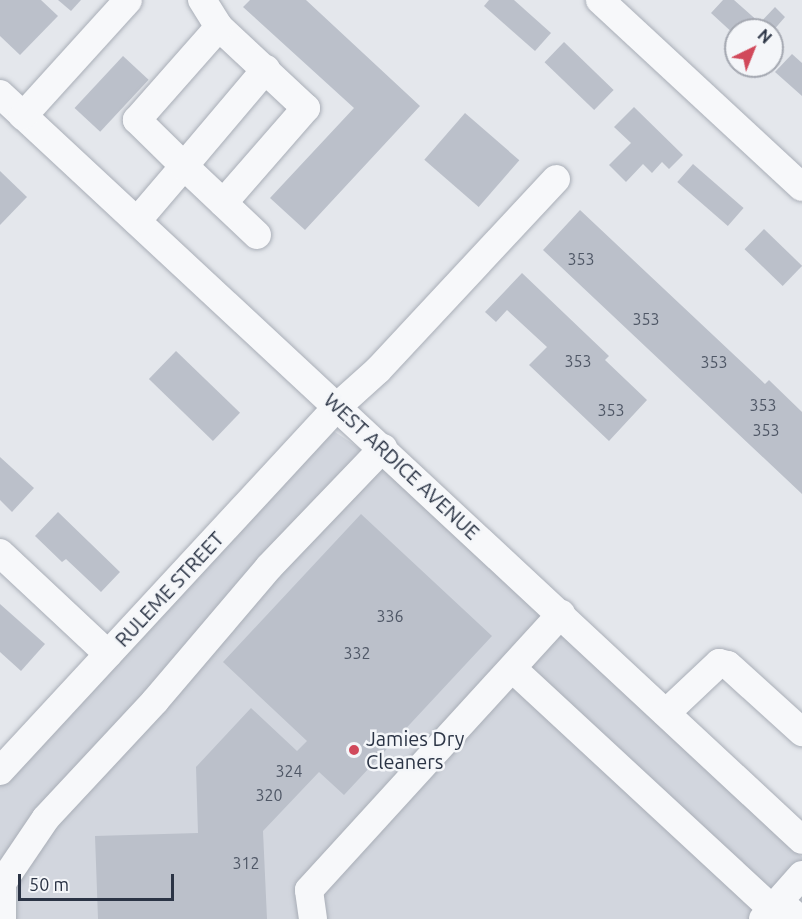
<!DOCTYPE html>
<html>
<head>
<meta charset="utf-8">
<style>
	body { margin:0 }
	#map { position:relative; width:802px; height:919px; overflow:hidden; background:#e4e7ec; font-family:Ubuntu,sans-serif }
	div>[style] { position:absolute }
	.built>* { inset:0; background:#d2d6de }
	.building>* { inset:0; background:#bbc0ca; transform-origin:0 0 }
	.roads { filter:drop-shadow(0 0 2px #a9aeb7) drop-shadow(0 0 2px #a9aeb7) }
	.minor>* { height:28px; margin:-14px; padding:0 14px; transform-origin:14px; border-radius:14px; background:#f7f8fa }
	.dots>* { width:16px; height:16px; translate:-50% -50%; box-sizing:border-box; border:3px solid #f4f6f9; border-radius:50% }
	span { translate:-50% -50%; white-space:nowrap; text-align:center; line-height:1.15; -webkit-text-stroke:5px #f4f6f9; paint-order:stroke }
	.number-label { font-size:16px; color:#4f5766 }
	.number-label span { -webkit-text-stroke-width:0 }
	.street-label { font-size:20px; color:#2b3445 }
	.poi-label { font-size:20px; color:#2b3445 }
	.left { translate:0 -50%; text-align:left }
	.north { position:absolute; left:724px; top:18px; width:60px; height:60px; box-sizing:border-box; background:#f4f6f9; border:2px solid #a4a8b1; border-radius:50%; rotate:43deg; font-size:16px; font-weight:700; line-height:24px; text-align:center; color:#2b3445 }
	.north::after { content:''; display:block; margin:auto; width:21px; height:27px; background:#d1495b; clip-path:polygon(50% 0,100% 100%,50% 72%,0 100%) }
	.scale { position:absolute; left:18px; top:874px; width:156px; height:27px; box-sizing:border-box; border:3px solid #2b3445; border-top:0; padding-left:8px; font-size:18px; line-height:21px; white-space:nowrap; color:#2b3445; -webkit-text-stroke:4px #f4f6f9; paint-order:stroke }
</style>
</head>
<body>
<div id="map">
	<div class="built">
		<i style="clip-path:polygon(320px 422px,365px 452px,802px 857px,802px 919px,0 919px,0 785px)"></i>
	</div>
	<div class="building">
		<i style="clip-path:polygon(0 0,41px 0,58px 16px,20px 55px,0 36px)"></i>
		<i style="clip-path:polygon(58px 0,81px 0,71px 11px)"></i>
		<i style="clip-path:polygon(250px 0,306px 0,420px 106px,305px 230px,270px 198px,354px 108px,243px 7px)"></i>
		<i style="clip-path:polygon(489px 0,514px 0,551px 33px,535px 51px,484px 6px)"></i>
		<i style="clip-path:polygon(723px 0,734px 0,760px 23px,775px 7px,785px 17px,772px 32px,736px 30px,736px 36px,711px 13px)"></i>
		<i style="left:564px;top:42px;width:69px;height:28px;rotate:44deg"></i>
		<i style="clip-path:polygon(792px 54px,802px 63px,802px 96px,775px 72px)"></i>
		<i style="left:123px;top:56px;width:35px;height:71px;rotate:43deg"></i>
		<i style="clip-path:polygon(634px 107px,683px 155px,669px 169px,662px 162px,652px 173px,643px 164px,626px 182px,609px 165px,631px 143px,614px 127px)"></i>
		<i style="left:465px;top:113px;width:72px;height:62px;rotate:41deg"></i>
		<i style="left:693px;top:164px;width:67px;height:24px;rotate:41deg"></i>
		<i style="clip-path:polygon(0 171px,27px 197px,0 225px)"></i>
		<i style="clip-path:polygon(580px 210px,765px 384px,769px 380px,802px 412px,802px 494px,543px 250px)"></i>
		<i style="left:764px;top:229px;width:53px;height:28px;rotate:44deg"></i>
		<i style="clip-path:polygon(522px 273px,609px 356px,605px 360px,647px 400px,609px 441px,529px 365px,547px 347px,507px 310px,496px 322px,485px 312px)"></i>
		<i style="left:176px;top:351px;width:89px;height:39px;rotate:44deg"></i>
		<i style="clip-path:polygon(0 457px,34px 488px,12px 512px,0 500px)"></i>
		<i style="clip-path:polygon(58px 512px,120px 572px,101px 592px,66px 559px,62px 562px,35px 536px)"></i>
		<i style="clip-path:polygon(361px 514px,492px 636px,344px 795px,319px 772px,263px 831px,267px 919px,98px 919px,95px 836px,198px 833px,196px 767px,251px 708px,297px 751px,307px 741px,223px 662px)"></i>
		<i style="clip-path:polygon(0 604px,45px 644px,21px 671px,0 652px)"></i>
	</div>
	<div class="roads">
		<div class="minor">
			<i style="left:600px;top:0;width:275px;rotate:42.8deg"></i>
			<i style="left:219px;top:27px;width:119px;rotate:43deg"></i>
			<i style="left:306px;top:108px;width:126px;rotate:131.1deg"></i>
			<i style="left:0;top:94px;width:1095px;rotate:42.93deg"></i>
			<i style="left:23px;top:116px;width:156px;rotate:-47.8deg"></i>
			<i style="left:137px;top:221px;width:72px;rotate:-49.5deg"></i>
			<i style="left:184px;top:166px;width:66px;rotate:-135.6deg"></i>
			<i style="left:137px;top:120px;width:124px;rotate:-48.6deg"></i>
			<i style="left:219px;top:27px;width:32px;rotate:-122deg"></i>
			<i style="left:257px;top:235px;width:100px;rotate:-136.6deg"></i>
			<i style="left:184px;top:166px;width:127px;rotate:-49.8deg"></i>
			<i style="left:0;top:553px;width:148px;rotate:43.1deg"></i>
			<i style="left:513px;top:669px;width:353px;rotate:42.8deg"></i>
			<i style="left:666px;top:713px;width:73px;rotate:-43.3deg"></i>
			<i style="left:719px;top:663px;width:9px;rotate:13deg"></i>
			<i style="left:728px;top:665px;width:100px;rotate:42.2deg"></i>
			<i style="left:0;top:771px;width:497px;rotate:-47.2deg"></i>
			<i style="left:338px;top:406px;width:54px;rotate:-42deg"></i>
			<i style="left:378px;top:370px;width:261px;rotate:-47deg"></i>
			<i style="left:779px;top:901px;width:27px;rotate:42deg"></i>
			<i style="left:2px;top:919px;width:36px;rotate:-90deg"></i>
			<i style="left:2px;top:883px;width:78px;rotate:-55.9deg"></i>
			<i style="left:46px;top:818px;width:160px;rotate:-47deg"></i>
			<i style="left:155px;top:701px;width:176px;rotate:-49.6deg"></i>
			<i style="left:269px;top:567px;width:165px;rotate:-46.2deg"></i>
			<i style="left:313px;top:919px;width:29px;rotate:-98deg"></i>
			<i style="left:309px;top:890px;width:374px;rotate:-47.6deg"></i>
			<i style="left:763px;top:919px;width:59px;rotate:-48.4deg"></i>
		</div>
	</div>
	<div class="dots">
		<i style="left:354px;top:750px;background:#d1495b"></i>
	</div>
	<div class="number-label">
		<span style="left:581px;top:259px">353</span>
		<span style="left:646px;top:319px">353</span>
		<span style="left:578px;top:361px">353</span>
		<span style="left:714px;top:362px">353</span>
		<span style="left:763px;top:405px">353</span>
		<span style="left:611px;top:410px">353</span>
		<span style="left:766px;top:430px">353</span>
		<span style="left:390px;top:616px">336</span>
		<span style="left:357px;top:653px">332</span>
		<span style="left:289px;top:771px">324</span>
		<span style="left:269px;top:795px">320</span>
		<span style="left:246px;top:863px">312</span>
	</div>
	<div class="street-label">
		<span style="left:402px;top:466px;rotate:43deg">WEST ARDICE AVENUE</span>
		<span style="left:169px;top:589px;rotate:-47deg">RULEME STREET</span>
	</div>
	<div class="poi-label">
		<span class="left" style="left:366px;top:750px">Jamies Dry<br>Cleaners</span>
	</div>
	<div class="north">N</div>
	<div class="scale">50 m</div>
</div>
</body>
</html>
